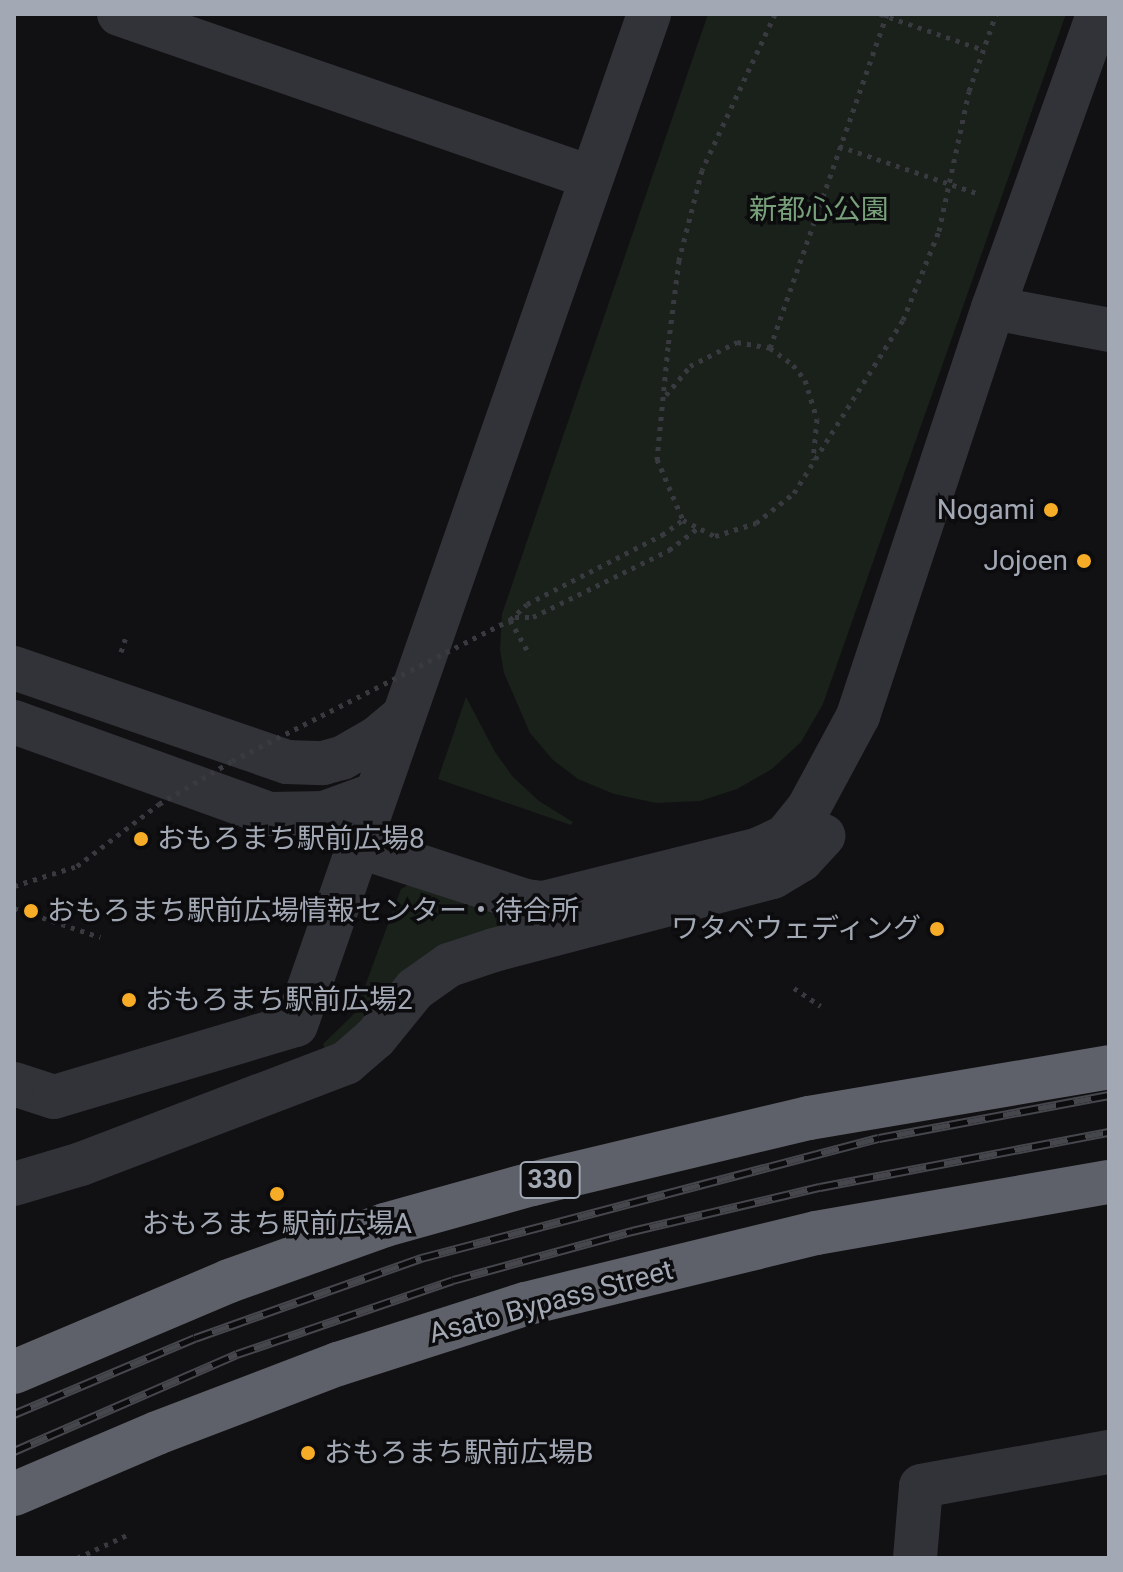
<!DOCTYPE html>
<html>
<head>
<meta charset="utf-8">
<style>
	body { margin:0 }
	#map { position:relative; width:1123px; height:1572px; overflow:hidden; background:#111113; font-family:Roboto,"Noto Sans JP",sans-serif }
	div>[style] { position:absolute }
	.green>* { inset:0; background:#19211a }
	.path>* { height:5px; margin-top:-2.5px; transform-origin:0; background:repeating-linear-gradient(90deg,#383a3f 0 4px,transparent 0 10px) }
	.minor>* { height:44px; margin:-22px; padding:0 22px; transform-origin:22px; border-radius:22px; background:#323338 }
	.highway>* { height:44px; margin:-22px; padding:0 22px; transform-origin:22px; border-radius:22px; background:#5e6169 }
	.rail>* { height:9px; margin-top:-4.5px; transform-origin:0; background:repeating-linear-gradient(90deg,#0c0c0e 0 18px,#45474d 0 36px); box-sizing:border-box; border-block:2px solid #45474d }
	.path-bridge>* { height:5px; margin-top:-2.5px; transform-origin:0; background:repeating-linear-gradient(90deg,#383a3f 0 4px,transparent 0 10px) }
	.dots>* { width:22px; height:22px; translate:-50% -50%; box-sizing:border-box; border:4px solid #0c0c0e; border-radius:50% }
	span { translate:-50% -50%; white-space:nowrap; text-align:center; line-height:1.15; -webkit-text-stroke:7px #0c0c0e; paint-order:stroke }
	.shield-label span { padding:2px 6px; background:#0c0c0e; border:2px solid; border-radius:6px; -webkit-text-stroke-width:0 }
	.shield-label { font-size:26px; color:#a2a8b4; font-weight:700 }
	.park-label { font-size:28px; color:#78a07a }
	.poi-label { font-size:28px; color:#a2a8b4 }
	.right { translate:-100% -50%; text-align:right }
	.left { translate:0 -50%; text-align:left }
	.street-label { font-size:28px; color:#a2a8b4 }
	.frame { position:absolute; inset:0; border:16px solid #a2a8b4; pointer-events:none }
</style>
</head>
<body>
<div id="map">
	<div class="green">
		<i style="clip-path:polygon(708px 14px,1066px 14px,823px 704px,801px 742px,772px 769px,737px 789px,700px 801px,656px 803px,614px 794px,578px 779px,553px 760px,530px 733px,504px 673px,500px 650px,502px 614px)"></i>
		<i style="clip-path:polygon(466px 697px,495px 752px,513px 777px,539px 801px,573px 822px,571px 825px,438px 779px)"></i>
		<i style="clip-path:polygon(408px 885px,509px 919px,514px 924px,327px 1055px,323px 1044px,355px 1013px,401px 889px)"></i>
	</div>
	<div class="path">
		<i style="left:775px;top:14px;width:172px;rotate:115.1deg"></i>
		<i style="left:702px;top:170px;width:93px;rotate:104.3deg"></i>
		<i style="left:679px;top:260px;width:88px;rotate:97.2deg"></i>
		<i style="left:668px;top:347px;width:113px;rotate:95.6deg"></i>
		<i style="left:657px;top:459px;width:66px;rotate:66.9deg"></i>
		<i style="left:683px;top:520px;width:36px;rotate:27deg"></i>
		<i style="left:715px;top:536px;width:43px;rotate:-17.6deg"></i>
		<i style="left:756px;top:523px;width:48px;rotate:-38.3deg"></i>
		<i style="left:794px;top:493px;width:204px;rotate:-57.8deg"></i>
		<i style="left:903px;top:320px;width:96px;rotate:-68deg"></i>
		<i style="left:939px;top:231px;width:143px;rotate:-77.9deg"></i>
		<i style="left:969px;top:91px;width:82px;rotate:-70.7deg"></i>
		<i style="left:880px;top:14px;width:107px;rotate:19.1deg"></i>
		<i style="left:839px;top:146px;width:148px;rotate:18.9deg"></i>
		<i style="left:770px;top:348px;width:354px;rotate:-70.7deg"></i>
		<i style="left:666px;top:395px;width:38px;rotate:-50deg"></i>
		<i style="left:690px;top:366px;width:53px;rotate:-27.1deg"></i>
		<i style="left:737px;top:342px;width:34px;rotate:10deg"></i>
		<i style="left:770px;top:348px;width:29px;rotate:36deg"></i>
		<i style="left:793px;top:365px;width:19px;rotate:51deg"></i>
		<i style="left:805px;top:380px;width:41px;rotate:72.9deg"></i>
		<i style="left:817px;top:419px;width:41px;rotate:95.6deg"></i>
		<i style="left:527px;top:604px;width:152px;rotate:-27.1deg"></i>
		<i style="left:662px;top:535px;width:26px;rotate:-36deg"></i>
		<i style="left:515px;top:617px;width:18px"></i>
		<i style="left:533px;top:617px;width:152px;rotate:-26.2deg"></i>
		<i style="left:669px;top:550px;width:36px;rotate:-37deg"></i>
		<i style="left:510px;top:620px;width:40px;rotate:60.3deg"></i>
		<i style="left:121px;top:652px;width:16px;rotate:-72deg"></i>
		<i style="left:14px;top:908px;width:91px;rotate:18.6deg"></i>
		<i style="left:794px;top:988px;width:32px;rotate:34deg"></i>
		<i style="left:77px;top:1558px;width:55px;rotate:-24.7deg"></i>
	</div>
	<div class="minor">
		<i style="left:119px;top:14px;width:499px;rotate:19.1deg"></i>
		<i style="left:993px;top:308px;width:118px;rotate:10.7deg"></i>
		<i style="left:14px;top:668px;width:289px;rotate:19deg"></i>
		<i style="left:287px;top:762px;width:36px;rotate:2deg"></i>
		<i style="left:323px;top:763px;width:20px;rotate:-15deg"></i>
		<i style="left:342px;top:758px;width:40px;rotate:-29.7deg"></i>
		<i style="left:377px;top:738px;width:35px;rotate:-40deg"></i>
		<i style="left:14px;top:722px;width:272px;rotate:19.8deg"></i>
		<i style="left:270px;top:814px;width:54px;rotate:-1.1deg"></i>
		<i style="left:324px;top:813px;width:55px;rotate:-20.1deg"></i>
		<i style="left:361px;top:847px;width:174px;rotate:18.1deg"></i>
		<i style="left:526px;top:901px;width:17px;rotate:7deg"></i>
		<i style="left:543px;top:903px;width:223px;rotate:-14deg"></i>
		<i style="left:759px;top:849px;width:29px;rotate:-25deg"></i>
		<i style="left:785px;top:837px;width:36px;rotate:-51deg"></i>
		<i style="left:808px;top:809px;width:106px;rotate:-61.7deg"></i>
		<i style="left:858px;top:716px;width:430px;rotate:-71.7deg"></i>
		<i style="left:993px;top:308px;width:312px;rotate:-70.3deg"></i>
		<i style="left:14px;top:1084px;width:42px;rotate:18deg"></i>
		<i style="left:54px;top:1097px;width:252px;rotate:-16.6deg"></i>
		<i style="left:296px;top:1025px;width:1071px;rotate:-70.75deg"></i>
		<i style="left:14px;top:1184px;width:70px;rotate:-16.6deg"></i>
		<i style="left:81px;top:1164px;width:284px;rotate:-20.9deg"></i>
		<i style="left:346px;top:1063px;width:38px;rotate:-41deg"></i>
		<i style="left:375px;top:1038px;width:63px;rotate:-50.8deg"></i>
		<i style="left:415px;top:989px;width:42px;rotate:-35.2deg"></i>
		<i style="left:449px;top:965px;width:47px;rotate:-18.4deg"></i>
		<i style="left:494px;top:950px;width:288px;rotate:-14.7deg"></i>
		<i style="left:773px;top:877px;width:33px;rotate:-31deg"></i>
		<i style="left:801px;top:860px;width:33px;rotate:-47deg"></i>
		<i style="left:915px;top:1558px;width:72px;rotate:-85.2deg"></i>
		<i style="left:921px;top:1486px;width:191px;rotate:-10.3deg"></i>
	</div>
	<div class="highway">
		<i style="left:14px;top:1372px;width:233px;rotate:-22.9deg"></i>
		<i style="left:229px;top:1281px;width:166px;rotate:-19.7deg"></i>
		<i style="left:385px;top:1225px;width:153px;rotate:-15.6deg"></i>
		<i style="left:532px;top:1184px;width:285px;rotate:-13.4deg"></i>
		<i style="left:809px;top:1118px;width:304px;rotate:-9.6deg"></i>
		<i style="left:14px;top:1494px;width:155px;rotate:-23.1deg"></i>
		<i style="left:157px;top:1433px;width:194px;rotate:-20.9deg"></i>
		<i style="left:338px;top:1364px;width:196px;rotate:-17.8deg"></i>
		<i style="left:525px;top:1304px;width:300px;rotate:-13.7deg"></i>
		<i style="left:816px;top:1233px;width:297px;rotate:-9.9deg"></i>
	</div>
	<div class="rail">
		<i style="left:14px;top:1414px;width:196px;rotate:-22.8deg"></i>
		<i style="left:195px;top:1338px;width:240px;rotate:-19.5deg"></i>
		<i style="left:421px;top:1258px;width:473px;rotate:-14.7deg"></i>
		<i style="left:879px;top:1138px;width:234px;rotate:-10.6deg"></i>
		<i style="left:14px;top:1451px;width:243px;rotate:-23.5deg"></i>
		<i style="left:237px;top:1354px;width:228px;rotate:-18.9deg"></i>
		<i style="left:453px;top:1280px;width:186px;rotate:-15.3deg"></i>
		<i style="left:632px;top:1231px;width:193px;rotate:-13.2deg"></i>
		<i style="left:820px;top:1187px;width:294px;rotate:-10.8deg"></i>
	</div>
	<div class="path-bridge">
		<i style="left:14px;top:886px;width:66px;rotate:-17.6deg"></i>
		<i style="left:77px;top:866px;width:103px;rotate:-37.1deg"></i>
		<i style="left:159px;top:804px;width:85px;rotate:-30.5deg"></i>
		<i style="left:232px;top:761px;width:312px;rotate:-26.9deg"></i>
		<i style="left:510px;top:620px;width:23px;rotate:-43deg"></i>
	</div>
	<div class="dots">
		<i style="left:1051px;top:510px;background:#f6ac26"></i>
		<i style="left:1084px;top:561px;background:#f6ac26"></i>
		<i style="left:141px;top:839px;background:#f6ac26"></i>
		<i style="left:31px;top:911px;background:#f6ac26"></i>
		<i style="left:937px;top:929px;background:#f6ac26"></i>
		<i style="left:129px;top:1000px;background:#f6ac26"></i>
		<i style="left:277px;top:1194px;background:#f6ac26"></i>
		<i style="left:308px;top:1453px;background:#f6ac26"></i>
	</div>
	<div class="shield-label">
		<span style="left:550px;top:1180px">330</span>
	</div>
	<div class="park-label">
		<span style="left:819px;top:210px">新都心公園</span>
	</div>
	<div class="poi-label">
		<span class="right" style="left:1035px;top:510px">Nogami</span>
		<span class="right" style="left:1068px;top:561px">Jojoen</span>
		<span class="left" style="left:157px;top:839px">おもろまち駅前広場8</span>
		<span class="left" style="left:47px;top:911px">おもろまち駅前広場情報センター・待合所</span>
		<span class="right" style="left:921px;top:929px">ワタベウェディング</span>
		<span class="left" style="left:145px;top:1000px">おもろまち駅前広場2</span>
		<span style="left:277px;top:1224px">おもろまち駅前広場A</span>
		<span class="left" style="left:324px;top:1453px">おもろまち駅前広場B</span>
	</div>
	<div class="street-label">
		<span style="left:551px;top:1302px;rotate:-15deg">Asato Bypass Street</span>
	</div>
	<div class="frame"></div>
</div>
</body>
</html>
